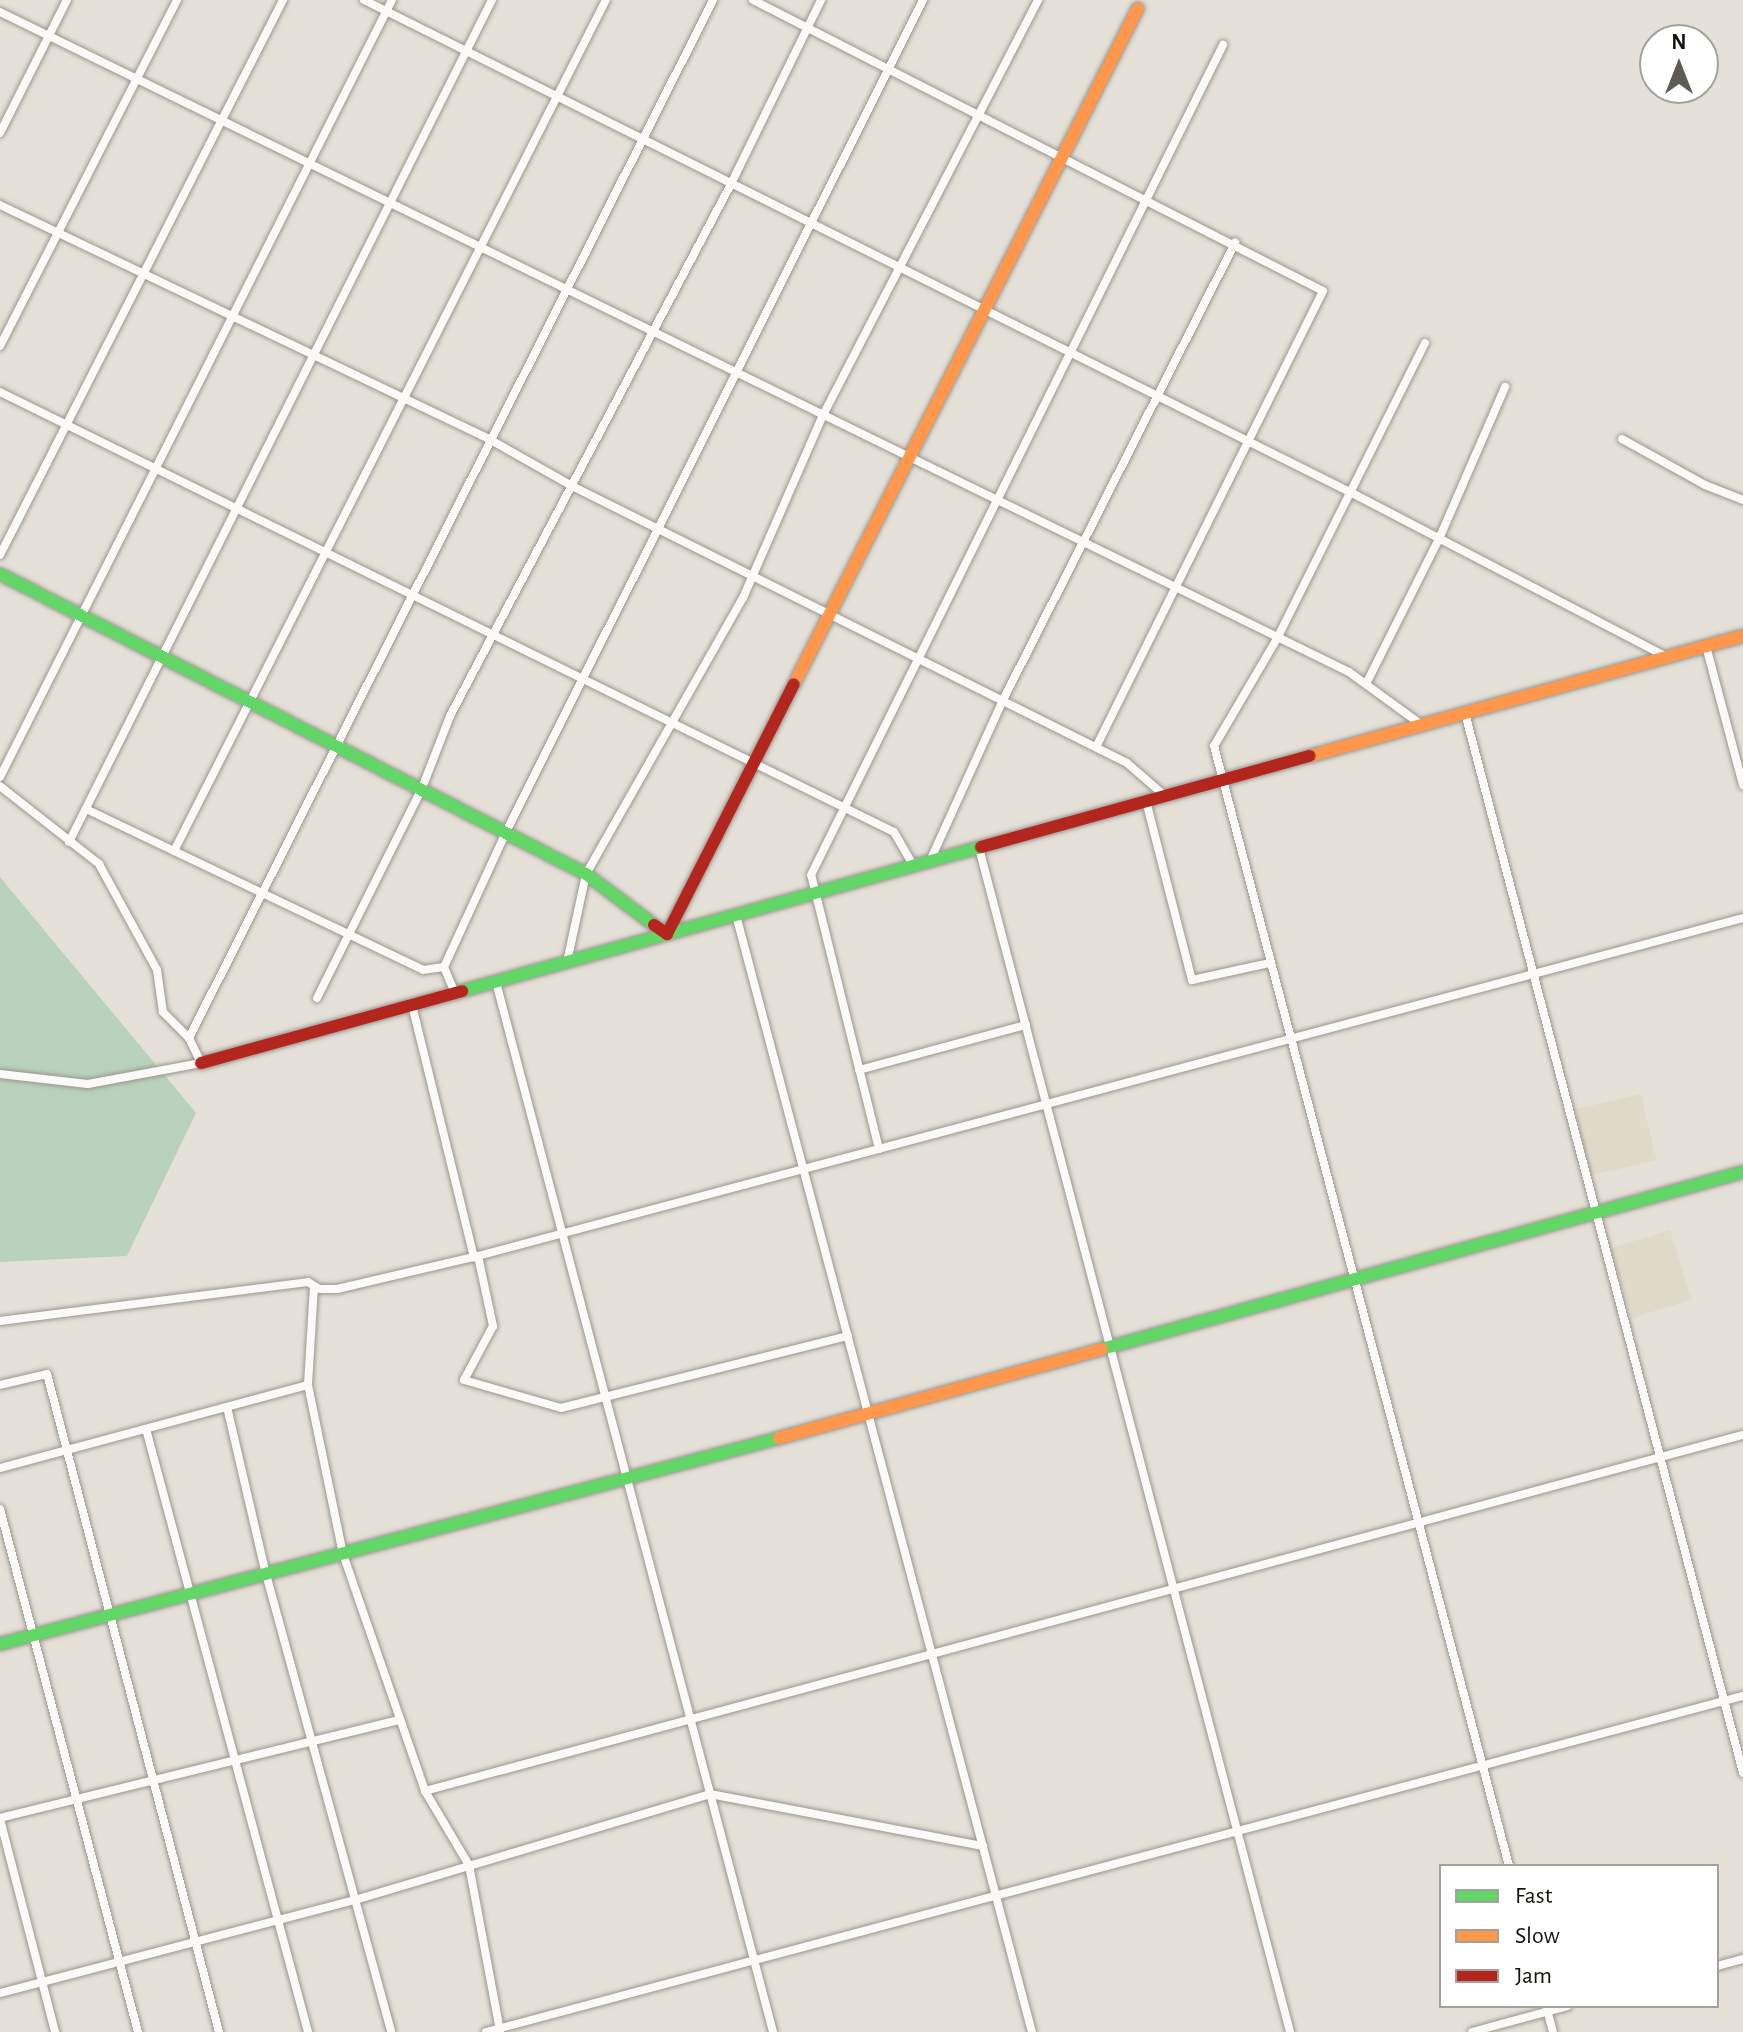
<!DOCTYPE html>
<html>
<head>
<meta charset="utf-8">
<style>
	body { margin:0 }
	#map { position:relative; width:1743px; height:2032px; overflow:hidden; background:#e5e1d8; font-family:"Alegreya Sans",sans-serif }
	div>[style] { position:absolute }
	.built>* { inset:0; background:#e0dac8; transform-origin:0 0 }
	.green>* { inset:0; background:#b9d2bb }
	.roads { filter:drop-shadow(0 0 2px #99968f) drop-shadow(0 0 2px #99968f) }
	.street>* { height:8px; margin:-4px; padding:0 4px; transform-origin:4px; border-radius:4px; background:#fbfaf9 }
	.fast>* { height:12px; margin:-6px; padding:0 6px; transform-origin:6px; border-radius:6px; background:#63d668 }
	.slow>* { height:12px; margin:-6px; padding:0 6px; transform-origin:6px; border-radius:6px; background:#ff974d }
	.jam>* { height:12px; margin:-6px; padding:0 6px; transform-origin:6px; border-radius:6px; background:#b3261e }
	span { translate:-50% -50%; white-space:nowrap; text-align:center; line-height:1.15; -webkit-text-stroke:7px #fff; paint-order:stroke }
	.legend { position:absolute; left:1439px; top:1864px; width:280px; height:144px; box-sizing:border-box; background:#fff; border:2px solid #a2a19e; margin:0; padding:10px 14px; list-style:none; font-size:24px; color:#16130d }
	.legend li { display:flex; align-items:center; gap:16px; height:40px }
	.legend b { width:40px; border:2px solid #a2a19e }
	.north { position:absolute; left:1639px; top:24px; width:80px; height:80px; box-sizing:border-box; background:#fff; border:2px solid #a2a19e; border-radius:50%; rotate:0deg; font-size:22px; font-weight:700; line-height:32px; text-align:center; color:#16130d }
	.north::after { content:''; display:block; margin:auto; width:28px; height:36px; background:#5e5b54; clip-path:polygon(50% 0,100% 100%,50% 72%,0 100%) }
</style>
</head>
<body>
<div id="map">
	<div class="built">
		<i style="left:1641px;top:1094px;width:68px;height:68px;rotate:77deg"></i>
		<i style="left:1670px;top:1230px;width:73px;height:62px;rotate:73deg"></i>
	</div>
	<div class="green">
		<i style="clip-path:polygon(0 877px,196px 1113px,127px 1256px,0 1262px)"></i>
	</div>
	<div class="roads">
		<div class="street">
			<i style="left:364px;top:0;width:1102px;rotate:26.52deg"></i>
			<i style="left:1350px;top:492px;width:357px;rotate:27.5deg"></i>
			<i style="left:753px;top:0;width:640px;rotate:27.05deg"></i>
			<i style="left:1323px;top:291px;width:509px;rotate:116.46deg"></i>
			<i style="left:0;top:12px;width:1502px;rotate:26.07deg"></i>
			<i style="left:1349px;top:672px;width:90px;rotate:36deg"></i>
			<i style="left:0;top:133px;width:149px;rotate:-63.3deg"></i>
			<i style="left:0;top:205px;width:542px;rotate:25.57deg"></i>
			<i style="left:489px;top:439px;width:98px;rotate:29.5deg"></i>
			<i style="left:574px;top:487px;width:618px;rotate:26.52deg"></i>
			<i style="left:1127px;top:763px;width:50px;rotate:41deg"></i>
			<i style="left:1425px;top:343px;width:329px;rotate:116.6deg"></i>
			<i style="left:1278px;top:637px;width:126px;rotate:120.4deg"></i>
			<i style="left:1214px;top:746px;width:1158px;rotate:75.24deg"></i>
			<i style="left:0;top:346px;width:389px;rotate:-62.9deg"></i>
			<i style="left:0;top:392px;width:996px;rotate:26.21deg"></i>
			<i style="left:894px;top:832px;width:39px;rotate:60deg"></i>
			<i style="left:1622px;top:439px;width:95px;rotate:29deg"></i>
			<i style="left:1705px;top:485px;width:41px;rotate:21.5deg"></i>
			<i style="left:0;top:555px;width:623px;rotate:-62.98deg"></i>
			<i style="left:1706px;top:646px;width:144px;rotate:75.1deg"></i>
			<i style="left:1366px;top:684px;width:162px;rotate:-63.3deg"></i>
			<i style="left:1439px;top:539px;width:166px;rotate:-66.5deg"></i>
			<i style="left:1465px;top:713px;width:1096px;rotate:75.3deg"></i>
			<i style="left:0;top:777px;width:870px;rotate:-63.23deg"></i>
			<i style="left:0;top:786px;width:126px;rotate:38.2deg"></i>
			<i style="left:99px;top:864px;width:121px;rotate:61.3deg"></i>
			<i style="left:157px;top:970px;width:42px;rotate:81.9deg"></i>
			<i style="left:163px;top:1012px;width:37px;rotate:45deg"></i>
			<i style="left:189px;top:1038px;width:28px;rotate:64deg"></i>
			<i style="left:201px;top:1063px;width:115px;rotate:169.5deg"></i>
			<i style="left:88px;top:1084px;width:89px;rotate:-173.5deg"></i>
			<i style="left:1146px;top:801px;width:185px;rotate:75.6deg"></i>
			<i style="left:1192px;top:980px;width:79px;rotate:-12.4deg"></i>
			<i style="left:86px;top:809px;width:373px;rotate:25.5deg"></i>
			<i style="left:423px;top:970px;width:21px;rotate:-8deg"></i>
			<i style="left:69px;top:842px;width:942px;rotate:-63.33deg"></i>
			<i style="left:979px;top:848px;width:1224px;rotate:75.28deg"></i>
			<i style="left:174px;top:851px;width:954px;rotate:-63.09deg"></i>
			<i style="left:930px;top:861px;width:177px;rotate:-65.6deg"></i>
			<i style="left:1003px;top:700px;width:513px;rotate:-63.08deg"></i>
			<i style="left:736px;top:915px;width:1156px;rotate:75.16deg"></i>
			<i style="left:567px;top:962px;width:90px;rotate:-77.8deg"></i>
			<i style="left:586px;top:874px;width:318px;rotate:-60.4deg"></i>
			<i style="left:743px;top:598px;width:197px;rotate:-66.4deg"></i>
			<i style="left:822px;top:417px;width:470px;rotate:-62.6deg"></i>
			<i style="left:496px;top:982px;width:1086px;rotate:75.22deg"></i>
			<i style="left:455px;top:993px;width:28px;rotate:-113deg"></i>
			<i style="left:444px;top:967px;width:149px;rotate:-65.3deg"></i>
			<i style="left:506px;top:832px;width:931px;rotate:-63.38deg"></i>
			<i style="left:317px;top:998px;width:235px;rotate:-63.4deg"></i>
			<i style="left:422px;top:788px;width:77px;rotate:-68.7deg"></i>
			<i style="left:450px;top:716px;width:602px;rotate:-62.16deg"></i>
			<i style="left:731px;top:184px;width:205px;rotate:-63.9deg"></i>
			<i style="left:412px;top:1005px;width:260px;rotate:76.2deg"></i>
			<i style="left:189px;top:1038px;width:1163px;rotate:-63.21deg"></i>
			<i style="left:859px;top:1070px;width:173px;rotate:-15.1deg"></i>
			<i style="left:879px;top:1149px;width:282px;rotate:-103.9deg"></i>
			<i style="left:811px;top:875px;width:927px;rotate:-63.6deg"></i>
			<i style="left:478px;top:1256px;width:1309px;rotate:-14.96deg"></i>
			<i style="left:314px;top:1286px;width:99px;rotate:93.5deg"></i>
			<i style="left:308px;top:1385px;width:173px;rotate:78.3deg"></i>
			<i style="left:343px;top:1554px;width:251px;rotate:70.9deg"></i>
			<i style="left:425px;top:1791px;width:86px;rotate:59.3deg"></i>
			<i style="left:469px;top:1865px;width:169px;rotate:79.4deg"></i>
			<i style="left:0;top:1321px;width:310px;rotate:-7.2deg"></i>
			<i style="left:308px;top:1282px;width:13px;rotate:32deg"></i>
			<i style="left:319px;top:1289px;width:18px"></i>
			<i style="left:337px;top:1289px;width:145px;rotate:-13.2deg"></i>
			<i style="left:478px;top:1256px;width:72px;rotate:77.9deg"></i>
			<i style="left:493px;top:1326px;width:61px;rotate:118.2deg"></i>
			<i style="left:464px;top:1380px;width:101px;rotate:16.1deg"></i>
			<i style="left:561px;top:1408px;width:296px;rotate:-14.1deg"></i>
			<i style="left:0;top:1385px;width:48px;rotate:-13.2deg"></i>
			<i style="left:47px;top:1374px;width:680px;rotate:75.35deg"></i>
			<i style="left:227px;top:1407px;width:171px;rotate:76.9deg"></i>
			<i style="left:266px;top:1574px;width:475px;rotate:74.7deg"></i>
			<i style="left:146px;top:1429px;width:624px;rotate:74.96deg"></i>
			<i style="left:0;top:1468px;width:319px;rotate:-15.1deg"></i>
			<i style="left:0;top:1509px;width:541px;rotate:75.22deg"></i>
			<i style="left:425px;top:1791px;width:1365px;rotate:-15.12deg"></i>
			<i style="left:0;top:1818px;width:410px;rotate:-13.8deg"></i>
			<i style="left:0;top:1819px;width:220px;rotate:75.5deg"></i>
			<i style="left:1717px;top:1966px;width:27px;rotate:-15deg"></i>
			<i style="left:0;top:1993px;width:367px;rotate:-14.7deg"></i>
			<i style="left:355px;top:1900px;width:370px;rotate:-16.6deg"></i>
			<i style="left:710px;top:1794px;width:278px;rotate:10.8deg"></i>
			<i style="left:1546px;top:2006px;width:27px;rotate:75deg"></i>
			<i style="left:486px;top:2032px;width:1301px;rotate:-14.97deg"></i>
			<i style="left:1472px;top:2032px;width:99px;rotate:-15.2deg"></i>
		</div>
		<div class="fast">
			<i style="left:0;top:574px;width:658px;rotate:27.11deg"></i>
			<i style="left:586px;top:874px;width:85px;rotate:36.9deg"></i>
			<i style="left:462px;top:991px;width:539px;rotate:-15.51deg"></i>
			<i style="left:1102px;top:1349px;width:665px;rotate:-15.44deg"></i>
			<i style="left:0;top:1644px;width:806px;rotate:-14.81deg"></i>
		</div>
		<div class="slow">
			<i style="left:794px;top:684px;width:758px;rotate:-63.03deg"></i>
			<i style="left:1310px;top:756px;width:449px;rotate:-15.5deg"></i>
			<i style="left:779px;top:1438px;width:335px;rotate:-15.4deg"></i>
		</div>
		<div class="jam">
			<i style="left:981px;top:847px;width:341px;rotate:-15.5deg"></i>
			<i style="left:654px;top:925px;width:16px;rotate:35deg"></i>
			<i style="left:667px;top:934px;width:280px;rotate:-63.1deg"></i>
			<i style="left:201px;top:1063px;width:271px;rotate:-15.4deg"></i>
		</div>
	</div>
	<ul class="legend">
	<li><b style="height:10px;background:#63d668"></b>Fast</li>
	<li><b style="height:10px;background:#ff974d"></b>Slow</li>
	<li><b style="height:10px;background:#b3261e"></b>Jam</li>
	</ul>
	<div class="north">N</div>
</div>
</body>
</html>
